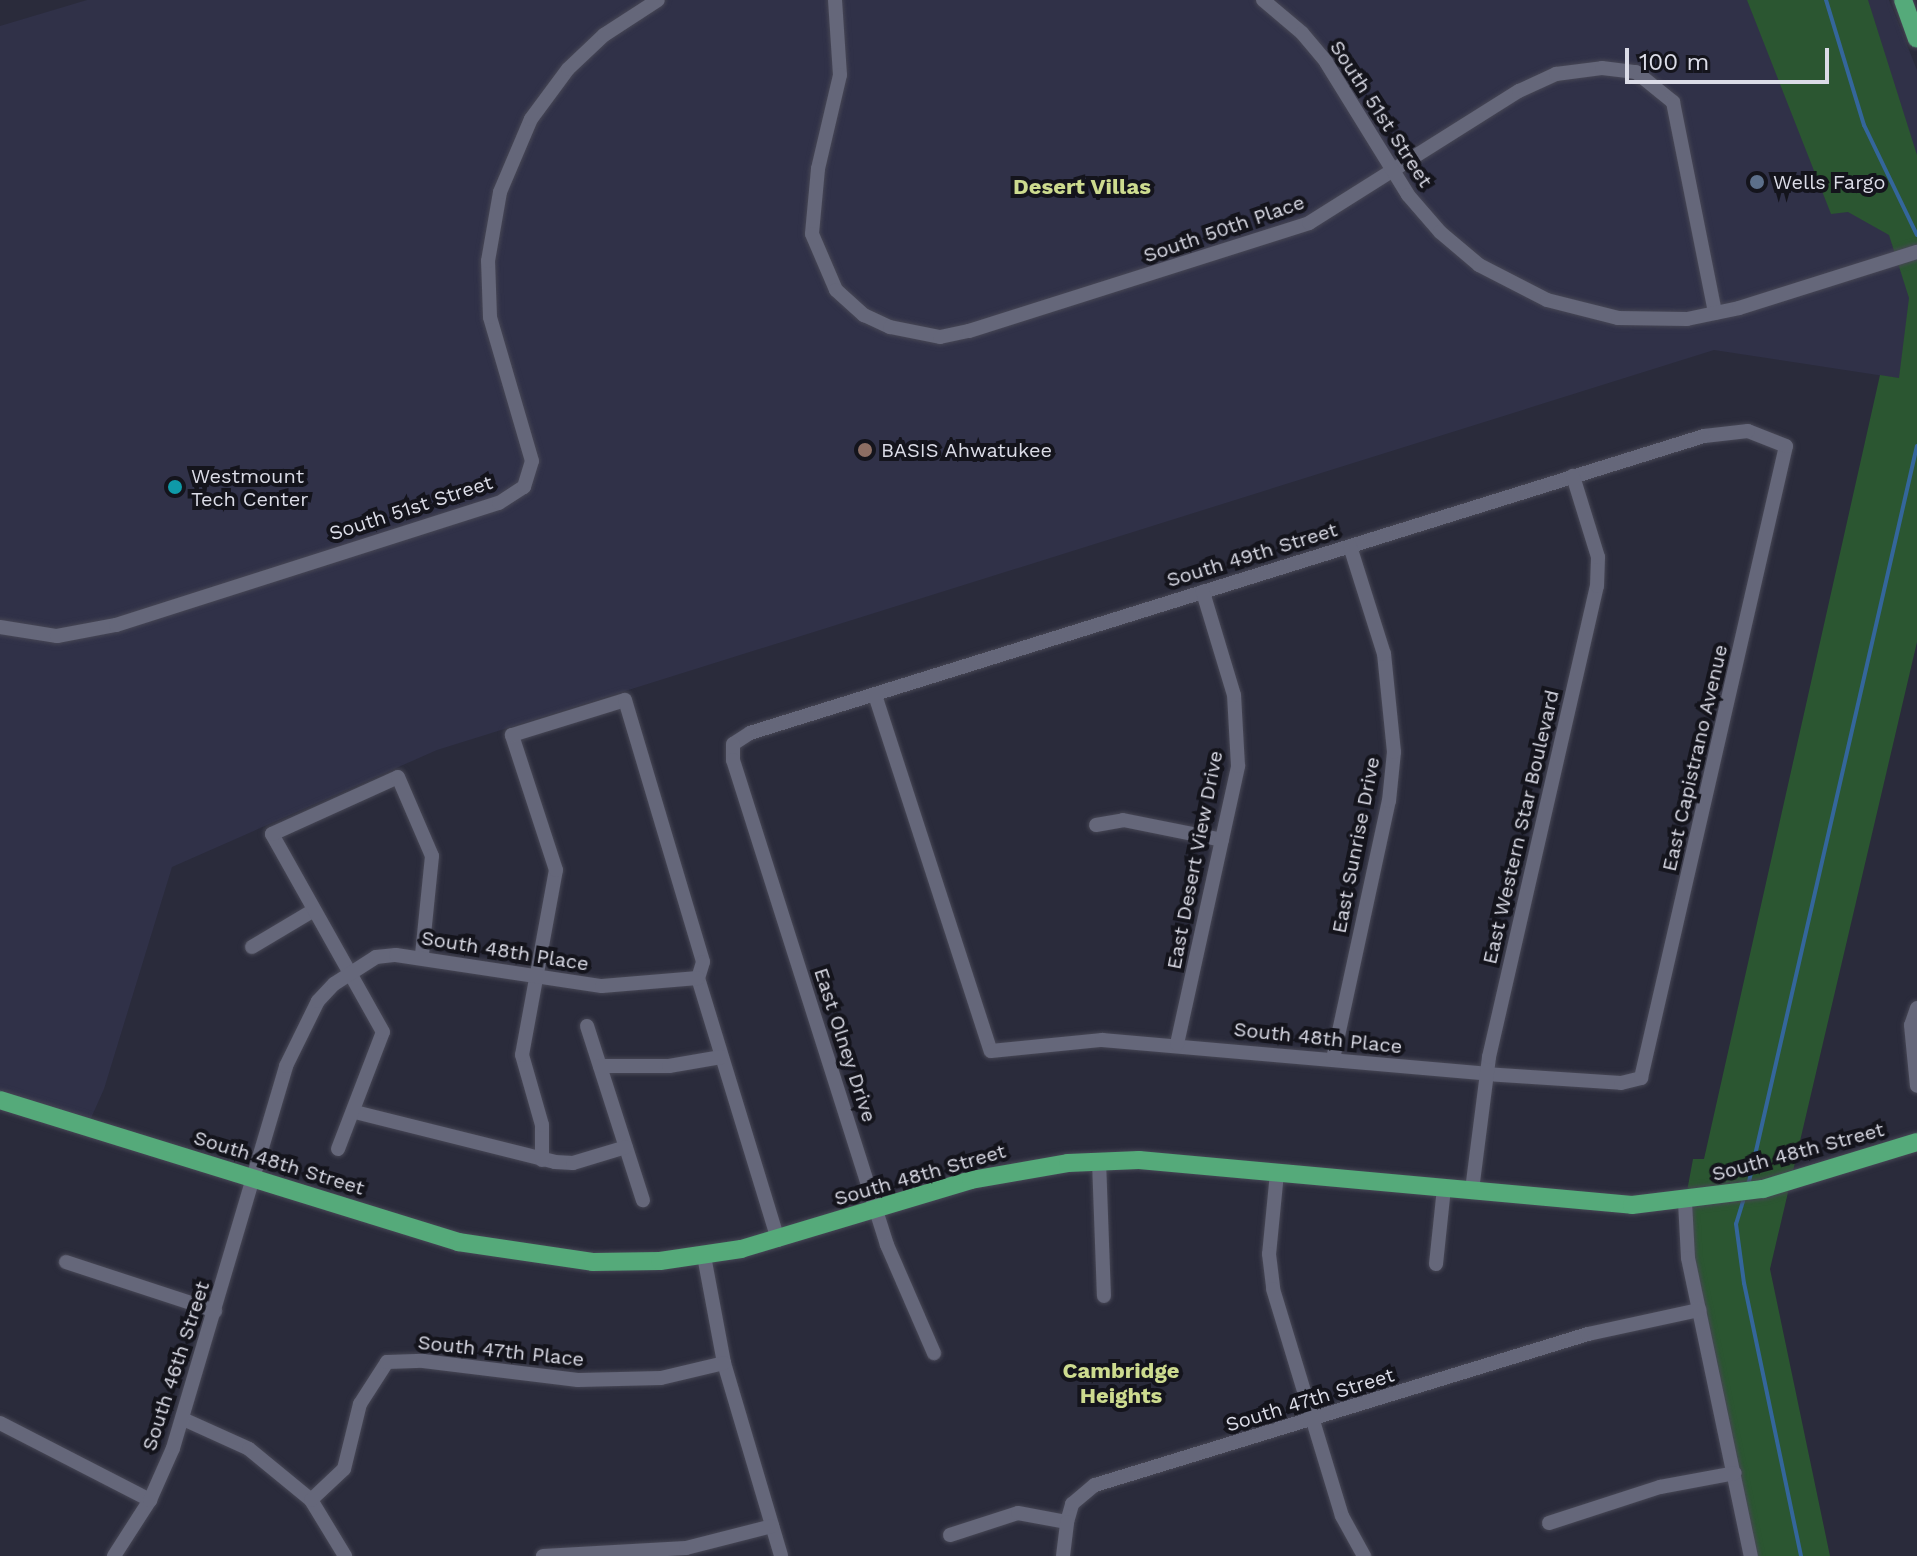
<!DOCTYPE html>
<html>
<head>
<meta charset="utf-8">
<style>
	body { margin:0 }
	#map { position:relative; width:1917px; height:1556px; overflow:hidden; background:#2a2b3b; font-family:"Work Sans",sans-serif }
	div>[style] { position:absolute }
	.built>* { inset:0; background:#303148 }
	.green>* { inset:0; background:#2b5631 }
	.stream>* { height:4px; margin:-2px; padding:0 2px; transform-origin:2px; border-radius:2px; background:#34669b }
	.roads { filter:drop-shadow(0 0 2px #474755) drop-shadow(0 0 2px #474755) }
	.minor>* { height:14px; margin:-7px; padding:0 7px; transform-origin:7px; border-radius:7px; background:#65677a }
	.major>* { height:18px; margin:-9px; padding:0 9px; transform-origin:9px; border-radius:9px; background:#55aa7a }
	.dots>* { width:22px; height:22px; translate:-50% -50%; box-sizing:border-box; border:4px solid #14141c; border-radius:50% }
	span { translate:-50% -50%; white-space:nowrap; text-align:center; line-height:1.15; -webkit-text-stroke:8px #14141c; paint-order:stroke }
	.street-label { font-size:20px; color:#dbdce7 }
	.poi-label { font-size:20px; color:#dbdce7 }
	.left { translate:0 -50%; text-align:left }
	.neighbourhood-label { font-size:22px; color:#cddb8f; font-weight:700 }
	.scale { position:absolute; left:1625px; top:48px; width:204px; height:36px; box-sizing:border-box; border:4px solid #dbdce7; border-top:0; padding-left:10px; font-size:24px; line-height:28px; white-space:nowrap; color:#dbdce7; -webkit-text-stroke:6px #14141c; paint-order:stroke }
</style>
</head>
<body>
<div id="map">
	<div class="built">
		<i style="clip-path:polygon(87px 0,1889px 0,1917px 70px,1917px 381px,1714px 350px,437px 750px,172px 867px,104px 1089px,87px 1127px,0 1100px,0 26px)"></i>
	</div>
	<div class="green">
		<i style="clip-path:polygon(1747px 0,1868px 0,1917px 155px,1917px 642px,1770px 1269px,1830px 1556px,1751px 1556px,1688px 1258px,1685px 1202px,1693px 1159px,1704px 1159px,1880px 375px,1899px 378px,1909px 298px,1889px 235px,1848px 212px,1831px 214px)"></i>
	</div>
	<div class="stream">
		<i style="left:1826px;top:0;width:131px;rotate:73.1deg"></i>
		<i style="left:1864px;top:125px;width:122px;rotate:64.3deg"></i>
		<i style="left:1748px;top:1186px;width:759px;rotate:-77.14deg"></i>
		<i style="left:1744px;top:1198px;width:27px;rotate:107deg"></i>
		<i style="left:1736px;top:1224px;width:60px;rotate:82.3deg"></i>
		<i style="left:1744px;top:1283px;width:279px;rotate:78.2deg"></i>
	</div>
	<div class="roads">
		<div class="minor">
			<i style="left:835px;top:0;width:75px;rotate:86.2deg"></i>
			<i style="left:840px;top:75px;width:97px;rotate:103.2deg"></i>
			<i style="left:818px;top:169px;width:65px;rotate:95.3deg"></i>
			<i style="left:812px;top:234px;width:61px;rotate:66.8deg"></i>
			<i style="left:836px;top:290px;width:38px;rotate:42deg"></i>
			<i style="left:864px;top:315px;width:29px;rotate:25deg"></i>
			<i style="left:890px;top:327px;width:51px;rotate:11.3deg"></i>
			<i style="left:940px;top:337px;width:30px;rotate:-12deg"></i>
			<i style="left:969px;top:331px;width:357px;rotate:-17.6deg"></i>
			<i style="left:1309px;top:223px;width:248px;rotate:-32.2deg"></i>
			<i style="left:1519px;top:91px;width:41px;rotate:-24.7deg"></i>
			<i style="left:1556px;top:74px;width:46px;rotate:-7.4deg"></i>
			<i style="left:1602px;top:68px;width:34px;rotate:7deg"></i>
			<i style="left:1636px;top:72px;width:48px;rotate:39deg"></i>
			<i style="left:1673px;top:102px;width:215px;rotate:78.7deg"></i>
			<i style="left:1263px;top:0;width:51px;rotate:40.2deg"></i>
			<i style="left:1302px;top:33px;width:38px;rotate:50deg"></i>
			<i style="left:1326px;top:62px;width:156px;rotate:58.3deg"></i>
			<i style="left:1408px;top:195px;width:49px;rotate:49.1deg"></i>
			<i style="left:1440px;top:232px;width:51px;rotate:40.2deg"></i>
			<i style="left:1479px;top:265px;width:76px;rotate:27.2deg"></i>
			<i style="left:1547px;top:300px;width:73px;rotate:14.2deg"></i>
			<i style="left:1618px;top:318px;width:69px;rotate:0.8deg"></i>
			<i style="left:1687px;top:319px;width:53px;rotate:-11.9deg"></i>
			<i style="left:1739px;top:308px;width:187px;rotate:-17.5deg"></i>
			<i style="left:0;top:627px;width:58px;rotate:9deg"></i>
			<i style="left:57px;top:636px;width:60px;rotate:-10.6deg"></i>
			<i style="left:116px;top:625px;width:402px;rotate:-17.7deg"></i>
			<i style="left:499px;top:503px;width:30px;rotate:-33deg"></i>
			<i style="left:524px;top:487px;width:27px;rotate:-73deg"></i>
			<i style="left:532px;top:461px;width:150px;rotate:-106.3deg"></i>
			<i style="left:490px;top:317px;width:56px;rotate:-92deg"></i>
			<i style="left:488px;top:261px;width:70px;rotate:-80.1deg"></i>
			<i style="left:500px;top:192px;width:79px;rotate:-67deg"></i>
			<i style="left:531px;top:119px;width:62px;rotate:-53.5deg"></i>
			<i style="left:568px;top:69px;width:50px;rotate:-43.4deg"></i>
			<i style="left:604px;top:35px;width:64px;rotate:-32.9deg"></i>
			<i style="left:875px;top:695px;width:374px;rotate:72deg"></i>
			<i style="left:991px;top:1051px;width:112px;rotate:-5.7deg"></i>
			<i style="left:1102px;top:1040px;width:386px;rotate:5deg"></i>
			<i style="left:1487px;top:1074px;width:134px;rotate:3.8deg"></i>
			<i style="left:1621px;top:1083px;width:21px;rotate:-14deg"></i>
			<i style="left:1641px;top:1078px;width:648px;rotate:-77.08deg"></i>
			<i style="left:1786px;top:446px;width:41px;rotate:-158.5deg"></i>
			<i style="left:1748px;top:431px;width:44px;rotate:173.5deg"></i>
			<i style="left:1704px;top:436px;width:999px;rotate:162.71deg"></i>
			<i style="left:750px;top:733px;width:20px;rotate:147deg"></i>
			<i style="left:733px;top:744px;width:16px;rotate:90deg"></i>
			<i style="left:733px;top:760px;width:509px;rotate:72.38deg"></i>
			<i style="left:887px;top:1245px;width:118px;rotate:66.5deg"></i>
			<i style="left:1096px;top:825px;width:27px;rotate:-10deg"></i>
			<i style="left:1123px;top:820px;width:101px;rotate:11.4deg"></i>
			<i style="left:252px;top:947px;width:72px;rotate:-30.8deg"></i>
			<i style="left:698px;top:978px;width:274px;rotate:73deg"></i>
			<i style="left:1917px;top:1008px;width:18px;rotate:109deg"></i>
			<i style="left:1911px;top:1025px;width:61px;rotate:84.4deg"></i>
			<i style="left:587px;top:1026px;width:183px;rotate:72.2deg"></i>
			<i style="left:1177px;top:1044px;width:285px;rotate:-77.6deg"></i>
			<i style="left:1238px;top:766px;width:71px;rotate:-93.2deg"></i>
			<i style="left:1234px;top:695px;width:108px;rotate:-106.8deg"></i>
			<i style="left:1333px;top:1059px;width:264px;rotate:-77.8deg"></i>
			<i style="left:1389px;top:801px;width:49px;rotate:-84.2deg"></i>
			<i style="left:1394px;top:752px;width:99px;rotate:-95.8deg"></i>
			<i style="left:1384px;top:654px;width:113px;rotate:-107.5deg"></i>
			<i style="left:600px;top:1066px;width:69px"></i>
			<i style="left:669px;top:1066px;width:53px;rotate:-9.8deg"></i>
			<i style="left:355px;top:1112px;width:206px;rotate:14deg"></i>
			<i style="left:555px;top:1162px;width:18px;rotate:3deg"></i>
			<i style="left:573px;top:1163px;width:55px;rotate:-16.8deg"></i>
			<i style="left:338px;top:1149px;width:125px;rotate:-69deg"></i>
			<i style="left:383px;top:1032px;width:227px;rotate:-119.3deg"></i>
			<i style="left:272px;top:834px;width:138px;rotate:-24.3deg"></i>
			<i style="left:398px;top:777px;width:86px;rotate:66.7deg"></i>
			<i style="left:432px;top:856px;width:100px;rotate:95.8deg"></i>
			<i style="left:542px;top:1160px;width:35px;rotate:-90deg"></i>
			<i style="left:542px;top:1125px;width:73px;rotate:-105.9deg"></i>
			<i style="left:522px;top:1055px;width:188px;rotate:-79.6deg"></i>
			<i style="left:556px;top:870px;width:142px;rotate:-108.1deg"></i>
			<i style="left:512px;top:735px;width:118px;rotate:-17.2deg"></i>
			<i style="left:625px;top:700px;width:273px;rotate:73.4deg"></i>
			<i style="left:703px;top:962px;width:17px;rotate:107deg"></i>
			<i style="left:1099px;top:1161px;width:135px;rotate:87.9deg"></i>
			<i style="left:1277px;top:1173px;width:81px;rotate:95.6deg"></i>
			<i style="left:1269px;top:1254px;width:35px;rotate:83deg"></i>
			<i style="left:1273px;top:1289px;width:237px;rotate:73.1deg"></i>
			<i style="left:1342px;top:1516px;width:46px;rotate:61.2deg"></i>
			<i style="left:1472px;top:1190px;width:134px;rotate:-82.7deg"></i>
			<i style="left:1489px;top:1057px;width:483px;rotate:-77.1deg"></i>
			<i style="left:1597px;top:586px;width:29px;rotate:-88deg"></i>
			<i style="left:1598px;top:557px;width:85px;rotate:-107.2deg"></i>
			<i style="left:1685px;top:1202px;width:56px;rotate:86.9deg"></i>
			<i style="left:1688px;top:1258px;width:305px;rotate:78.1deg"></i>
			<i style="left:704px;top:1256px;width:109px;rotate:79.4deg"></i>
			<i style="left:724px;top:1363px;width:201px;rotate:73.5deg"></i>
			<i style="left:66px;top:1262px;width:157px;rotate:18.2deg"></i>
			<i style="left:1436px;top:1264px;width:76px;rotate:-84deg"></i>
			<i style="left:183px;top:1419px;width:72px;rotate:24.4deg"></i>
			<i style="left:249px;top:1449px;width:80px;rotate:39.4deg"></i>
			<i style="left:311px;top:1500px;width:66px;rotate:58.7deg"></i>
			<i style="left:0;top:1423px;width:169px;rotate:27.2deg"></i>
			<i style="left:311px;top:1500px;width:45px;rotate:-43.2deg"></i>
			<i style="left:344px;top:1469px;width:67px;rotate:-76.2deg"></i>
			<i style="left:360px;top:1404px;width:50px;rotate:-57.3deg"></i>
			<i style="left:387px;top:1362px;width:36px;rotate:-2deg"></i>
			<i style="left:423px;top:1361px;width:156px;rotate:7deg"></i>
			<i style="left:578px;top:1380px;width:83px;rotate:-1.4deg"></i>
			<i style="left:661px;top:1378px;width:65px;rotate:-13.4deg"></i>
			<i style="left:1549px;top:1523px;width:117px;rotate:-18deg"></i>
			<i style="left:1660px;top:1487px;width:76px;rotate:-10.6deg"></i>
			<i style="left:950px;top:1535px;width:71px;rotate:-17.9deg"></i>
			<i style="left:1018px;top:1513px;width:50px;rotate:10.4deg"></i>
			<i style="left:1067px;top:1522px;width:19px;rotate:-74deg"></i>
			<i style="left:1072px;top:1504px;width:30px;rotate:-40deg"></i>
			<i style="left:1095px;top:1485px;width:516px;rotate:-17.03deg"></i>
			<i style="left:1588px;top:1334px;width:114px;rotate:-12.2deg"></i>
			<i style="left:114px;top:1556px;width:67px;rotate:-57.3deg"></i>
			<i style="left:150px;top:1500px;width:57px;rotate:-66.1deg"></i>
			<i style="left:173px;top:1448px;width:398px;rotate:-73.5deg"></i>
			<i style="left:286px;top:1066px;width:72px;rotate:-63.8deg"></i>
			<i style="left:318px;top:1001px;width:23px;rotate:-47deg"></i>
			<i style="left:334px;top:984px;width:50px;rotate:-32.7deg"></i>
			<i style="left:376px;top:957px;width:20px;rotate:-6deg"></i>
			<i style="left:396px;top:955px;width:208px;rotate:8.6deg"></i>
			<i style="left:602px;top:986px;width:96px;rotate:-4.8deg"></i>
			<i style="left:543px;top:1556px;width:143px;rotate:-3.2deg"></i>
			<i style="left:686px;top:1548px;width:89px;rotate:-14.3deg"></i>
			<i style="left:1063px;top:1556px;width:34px;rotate:-83deg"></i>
		</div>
		<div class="major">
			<i style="left:1903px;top:0;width:41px;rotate:70.3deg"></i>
			<i style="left:0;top:1100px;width:480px;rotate:17.2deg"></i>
			<i style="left:458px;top:1242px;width:136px;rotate:8.4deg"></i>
			<i style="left:593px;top:1262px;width:67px;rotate:-0.9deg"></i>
			<i style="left:660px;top:1261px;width:82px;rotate:-8.4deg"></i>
			<i style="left:741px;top:1249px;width:240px;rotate:-16.7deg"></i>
			<i style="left:971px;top:1180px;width:98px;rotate:-9.9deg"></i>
			<i style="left:1068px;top:1163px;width:71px;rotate:-2.4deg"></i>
			<i style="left:1139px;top:1160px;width:495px;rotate:5.2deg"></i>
			<i style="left:1632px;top:1205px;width:132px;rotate:-7deg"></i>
			<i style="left:1763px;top:1189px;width:161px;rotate:-17deg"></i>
		</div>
	</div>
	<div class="dots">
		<i style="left:1757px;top:182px;background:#5c6f8a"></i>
		<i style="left:865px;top:450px;background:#8d6e63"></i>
		<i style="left:175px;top:487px;background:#0f9aa8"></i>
	</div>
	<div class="street-label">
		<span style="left:1381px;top:114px;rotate:57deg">South 51st Street</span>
		<span style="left:1224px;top:229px;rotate:-19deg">South 50th Place</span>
		<span style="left:411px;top:508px;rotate:-18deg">South 51st Street</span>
		<span style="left:1252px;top:555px;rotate:-17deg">South 49th Street</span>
		<span style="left:1695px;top:758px;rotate:-77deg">East Capistrano Avenue</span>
		<span style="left:1521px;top:827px;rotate:-77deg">East Western Star Boulevard</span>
		<span style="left:1356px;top:845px;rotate:-79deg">East Sunrise Drive</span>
		<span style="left:1195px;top:860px;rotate:-79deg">East Desert View Drive</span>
		<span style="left:505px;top:951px;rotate:9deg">South 48th Place</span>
		<span style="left:1318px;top:1038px;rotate:6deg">South 48th Place</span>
		<span style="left:845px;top:1045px;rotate:72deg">East Olney Drive</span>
		<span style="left:1798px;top:1152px;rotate:-15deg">South 48th Street</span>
		<span style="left:279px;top:1163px;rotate:17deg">South 48th Street</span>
		<span style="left:920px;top:1175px;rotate:-16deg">South 48th Street</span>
		<span style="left:501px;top:1351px;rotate:6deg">South 47th Place</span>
		<span style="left:176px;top:1366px;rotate:-72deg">South 46th Street</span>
		<span style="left:1310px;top:1400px;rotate:-17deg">South 47th Street</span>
	</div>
	<div class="poi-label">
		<span class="left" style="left:1773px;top:182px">Wells Fargo</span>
		<span class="left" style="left:881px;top:450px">BASIS Ahwatukee</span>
		<span class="left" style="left:191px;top:488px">Westmount<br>Tech Center</span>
	</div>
	<div class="neighbourhood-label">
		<span style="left:1082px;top:187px">Desert Villas</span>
		<span style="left:1121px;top:1383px">Cambridge<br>Heights</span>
	</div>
	<div class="scale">100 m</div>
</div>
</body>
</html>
